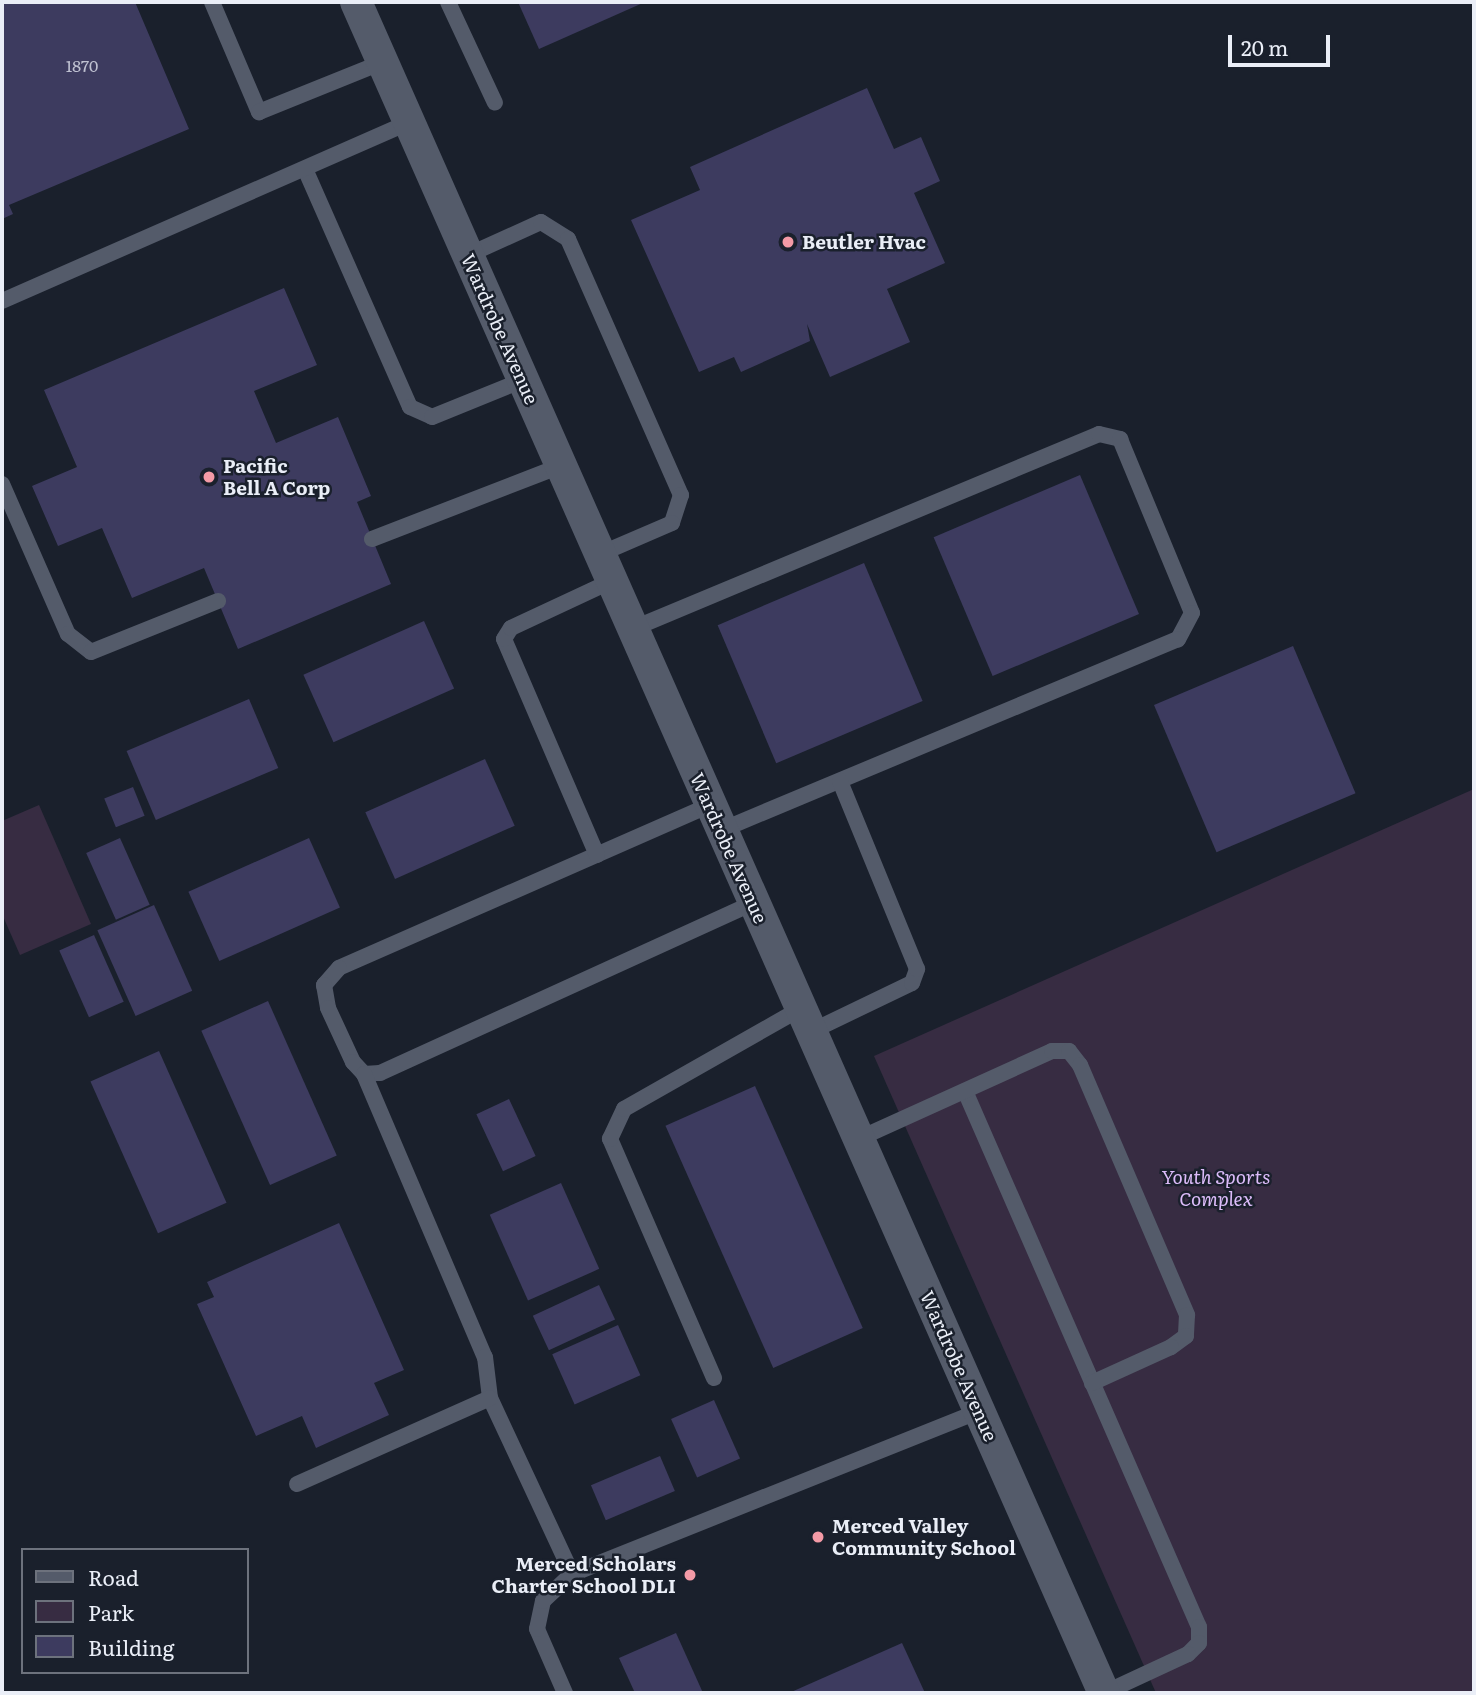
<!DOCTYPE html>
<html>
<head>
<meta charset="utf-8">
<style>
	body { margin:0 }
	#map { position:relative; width:1476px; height:1695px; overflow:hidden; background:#1a202c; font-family:Literata,serif }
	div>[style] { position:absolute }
	.green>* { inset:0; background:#372c42 }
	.building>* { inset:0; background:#3d3b5f; transform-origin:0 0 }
	.service>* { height:16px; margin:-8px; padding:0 8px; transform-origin:8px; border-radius:8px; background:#545b6a }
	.minor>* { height:32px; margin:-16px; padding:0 16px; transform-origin:16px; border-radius:16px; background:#545b6a }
	.dots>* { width:19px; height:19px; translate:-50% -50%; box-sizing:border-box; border:4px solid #1a202c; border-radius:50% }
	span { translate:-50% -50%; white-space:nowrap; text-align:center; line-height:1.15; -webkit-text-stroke:5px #1a202c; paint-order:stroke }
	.number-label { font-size:16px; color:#bfc1d1 }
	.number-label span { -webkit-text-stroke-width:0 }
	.poi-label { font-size:19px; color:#eaeef7; font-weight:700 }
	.left { translate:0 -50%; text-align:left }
	.right { translate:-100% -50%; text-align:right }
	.street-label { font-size:19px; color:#eaeef7 }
	.park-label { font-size:19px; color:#dcbcfa; font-style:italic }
	.frame { position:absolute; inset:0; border:4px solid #eaeef7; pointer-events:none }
	.legend { position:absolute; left:21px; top:1548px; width:228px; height:126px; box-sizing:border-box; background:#1a202c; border:2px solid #6d727d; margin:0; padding:9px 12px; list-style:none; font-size:21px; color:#eaeef7 }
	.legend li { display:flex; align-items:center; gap:14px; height:35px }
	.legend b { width:35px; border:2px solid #6d727d }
	.scale { position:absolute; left:1228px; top:35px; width:102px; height:32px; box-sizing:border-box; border:4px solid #eaeef7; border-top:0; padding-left:9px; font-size:21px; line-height:24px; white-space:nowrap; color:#eaeef7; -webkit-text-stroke:5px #1a202c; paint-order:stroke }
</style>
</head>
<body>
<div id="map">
	<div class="green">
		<i style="clip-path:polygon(1474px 789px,1474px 1693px,1156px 1693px,874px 1056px)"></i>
		<i style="clip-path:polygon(39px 805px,91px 924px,20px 955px,2px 914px,2px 821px)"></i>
	</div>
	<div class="building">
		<i style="clip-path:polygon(2px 2px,135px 2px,189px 129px,9px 205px,13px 214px,2px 219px)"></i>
		<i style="clip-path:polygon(518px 2px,645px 2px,539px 49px)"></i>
		<i style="clip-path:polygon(867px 88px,894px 149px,921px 137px,940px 181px,914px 193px,945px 263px,887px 289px,910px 342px,830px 377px,807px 324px,810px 341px,741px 372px,734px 357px,699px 372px,631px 220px,700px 190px,690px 167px)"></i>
		<i style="clip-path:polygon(284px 288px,317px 365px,254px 391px,276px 443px,338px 417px,371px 496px,357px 502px,391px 584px,238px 649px,204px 568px,132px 598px,102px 528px,58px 546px,32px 486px,77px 467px,44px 390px)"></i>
		<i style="left:1080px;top:475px;width:151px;height:159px;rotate:67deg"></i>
		<i style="left:864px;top:563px;width:150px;height:159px;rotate:67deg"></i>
		<i style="left:424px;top:621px;width:74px;height:132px;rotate:66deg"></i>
		<i style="left:1293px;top:646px;width:160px;height:151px;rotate:67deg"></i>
		<i style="left:249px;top:699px;width:75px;height:133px;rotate:67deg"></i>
		<i style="left:485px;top:759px;width:73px;height:131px;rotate:66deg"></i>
		<i style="left:133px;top:787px;width:31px;height:31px;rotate:68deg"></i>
		<i style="left:120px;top:838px;width:73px;height:37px;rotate:66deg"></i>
		<i style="left:309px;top:838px;width:76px;height:132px;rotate:66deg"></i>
		<i style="left:154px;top:905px;width:94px;height:62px;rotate:66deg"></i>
		<i style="left:94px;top:935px;width:73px;height:38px;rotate:66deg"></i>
		<i style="left:268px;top:1001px;width:169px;height:73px;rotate:66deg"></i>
		<i style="left:159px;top:1051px;width:166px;height:75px;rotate:66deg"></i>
		<i style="left:755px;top:1086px;width:265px;height:98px;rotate:66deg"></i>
		<i style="left:509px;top:1099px;width:63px;height:36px;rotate:65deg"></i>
		<i style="left:561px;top:1183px;width:94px;height:78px;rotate:66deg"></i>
		<i style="clip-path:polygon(339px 1223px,404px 1370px,374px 1383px,389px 1415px,316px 1448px,302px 1416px,256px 1436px,197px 1304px,214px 1297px,207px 1282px)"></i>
		<i style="left:599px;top:1285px;width:38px;height:73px;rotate:65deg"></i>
		<i style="left:618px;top:1325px;width:55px;height:72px;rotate:66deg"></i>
		<i style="left:714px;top:1400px;width:64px;height:47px;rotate:66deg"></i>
		<i style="left:660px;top:1456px;width:38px;height:75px;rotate:67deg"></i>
		<i style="clip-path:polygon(676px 1633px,703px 1693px,635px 1693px,619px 1658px)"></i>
		<i style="clip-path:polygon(902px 1643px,925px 1693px,789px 1693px)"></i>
	</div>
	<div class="service">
		<i style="left:212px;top:2px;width:120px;rotate:66.9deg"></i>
		<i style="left:259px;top:112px;width:134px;rotate:-22deg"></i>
		<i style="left:448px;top:2px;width:111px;rotate:65deg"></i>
		<i style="left:305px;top:169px;width:260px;rotate:66.2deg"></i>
		<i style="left:410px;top:407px;width:24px;rotate:24deg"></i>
		<i style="left:432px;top:417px;width:98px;rotate:-22.1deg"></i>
		<i style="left:468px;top:255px;width:80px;rotate:-24.3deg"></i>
		<i style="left:541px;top:222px;width:32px;rotate:32deg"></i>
		<i style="left:568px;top:239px;width:280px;rotate:66.2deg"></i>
		<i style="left:681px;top:495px;width:29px;rotate:108deg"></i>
		<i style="left:672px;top:523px;width:78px;rotate:156.7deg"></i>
		<i style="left:2px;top:301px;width:445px;rotate:-23.7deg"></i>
		<i style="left:2px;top:484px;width:164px;rotate:66.3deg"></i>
		<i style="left:68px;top:634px;width:29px;rotate:38deg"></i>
		<i style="left:91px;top:652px;width:137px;rotate:-21.9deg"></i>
		<i style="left:372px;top:539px;width:202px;rotate:-21.2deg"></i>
		<i style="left:632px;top:629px;width:506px;rotate:-22.66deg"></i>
		<i style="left:1099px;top:434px;width:22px;rotate:13deg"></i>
		<i style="left:1120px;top:439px;width:188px;rotate:67.5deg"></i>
		<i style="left:1192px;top:613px;width:30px;rotate:118deg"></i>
		<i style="left:1178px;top:639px;width:495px;rotate:157.3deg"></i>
		<i style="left:710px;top:805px;width:405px;rotate:156.3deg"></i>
		<i style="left:339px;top:968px;width:23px;rotate:131deg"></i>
		<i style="left:324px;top:985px;width:23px;rotate:80deg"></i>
		<i style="left:328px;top:1008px;width:60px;rotate:65.2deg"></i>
		<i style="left:353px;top:1062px;width:16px;rotate:47deg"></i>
		<i style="left:364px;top:1074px;width:16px;rotate:-4deg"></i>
		<i style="left:380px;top:1073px;width:410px;rotate:-24.5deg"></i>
		<i style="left:597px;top:855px;width:235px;rotate:-113.3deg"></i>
		<i style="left:504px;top:639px;width:13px;rotate:-58deg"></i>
		<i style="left:511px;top:628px;width:111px;rotate:-25deg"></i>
		<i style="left:810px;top:1032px;width:113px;rotate:-25.7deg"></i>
		<i style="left:912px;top:983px;width:15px;rotate:-70deg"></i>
		<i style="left:917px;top:969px;width:203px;rotate:-112.3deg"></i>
		<i style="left:364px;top:1074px;width:308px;rotate:66.9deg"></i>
		<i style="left:485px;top:1357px;width:41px;rotate:83deg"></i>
		<i style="left:490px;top:1398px;width:194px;rotate:65deg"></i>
		<i style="left:965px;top:1091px;width:585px;rotate:66.42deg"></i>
		<i style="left:1199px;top:1627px;width:16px;rotate:90deg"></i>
		<i style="left:1199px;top:1643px;width:16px;rotate:135deg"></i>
		<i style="left:1188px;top:1654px;width:93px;rotate:155.1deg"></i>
		<i style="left:858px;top:1139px;width:213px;rotate:-24.4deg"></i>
		<i style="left:1052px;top:1051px;width:17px"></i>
		<i style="left:1069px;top:1051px;width:18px;rotate:52deg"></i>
		<i style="left:1080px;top:1065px;width:272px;rotate:66.8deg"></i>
		<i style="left:1187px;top:1315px;width:21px;rotate:93deg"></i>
		<i style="left:1186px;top:1336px;width:19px;rotate:144deg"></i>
		<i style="left:1171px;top:1347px;width:87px;rotate:155.5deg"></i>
		<i style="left:714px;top:1378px;width:261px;rotate:-113.5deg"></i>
		<i style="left:610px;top:1139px;width:33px;rotate:-65deg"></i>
		<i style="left:624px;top:1109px;width:202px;rotate:-29.6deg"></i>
		<i style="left:297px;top:1484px;width:211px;rotate:-24deg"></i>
		<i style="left:565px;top:1693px;width:70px;rotate:-113.6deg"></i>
		<i style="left:537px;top:1629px;width:29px;rotate:-78deg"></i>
		<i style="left:543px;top:1601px;width:40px;rotate:-43deg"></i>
		<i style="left:572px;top:1574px;width:438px;rotate:-21.8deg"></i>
	</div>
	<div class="minor">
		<i style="left:356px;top:2px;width:1849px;rotate:66.14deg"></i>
	</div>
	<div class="dots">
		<i style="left:788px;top:242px;background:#f49aa6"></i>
		<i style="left:209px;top:477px;background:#f49aa6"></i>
		<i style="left:818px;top:1537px;background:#f49aa6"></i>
		<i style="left:690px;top:1575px;background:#f49aa6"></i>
	</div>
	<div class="number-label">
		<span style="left:82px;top:65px">1870</span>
	</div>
	<div class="poi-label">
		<span class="left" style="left:802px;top:242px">Beutler Hvac</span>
		<span class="left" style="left:223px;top:477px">Pacific<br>Bell A Corp</span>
		<span class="left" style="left:832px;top:1537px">Merced Valley<br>Community School</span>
		<span class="right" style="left:676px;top:1575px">Merced Scholars<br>Charter School DLI</span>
	</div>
	<div class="street-label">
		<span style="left:500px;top:329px;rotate:66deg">Wardrobe Avenue</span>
		<span style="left:729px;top:848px;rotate:66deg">Wardrobe Avenue</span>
		<span style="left:959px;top:1366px;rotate:66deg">Wardrobe Avenue</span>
	</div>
	<div class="park-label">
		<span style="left:1216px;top:1188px">Youth Sports<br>Complex</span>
	</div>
	<div class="frame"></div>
	<ul class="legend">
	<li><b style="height:9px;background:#545b6a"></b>Road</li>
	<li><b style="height:19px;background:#372c42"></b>Park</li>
	<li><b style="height:19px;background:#3d3b5f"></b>Building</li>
	</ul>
	<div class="scale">20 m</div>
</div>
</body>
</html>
